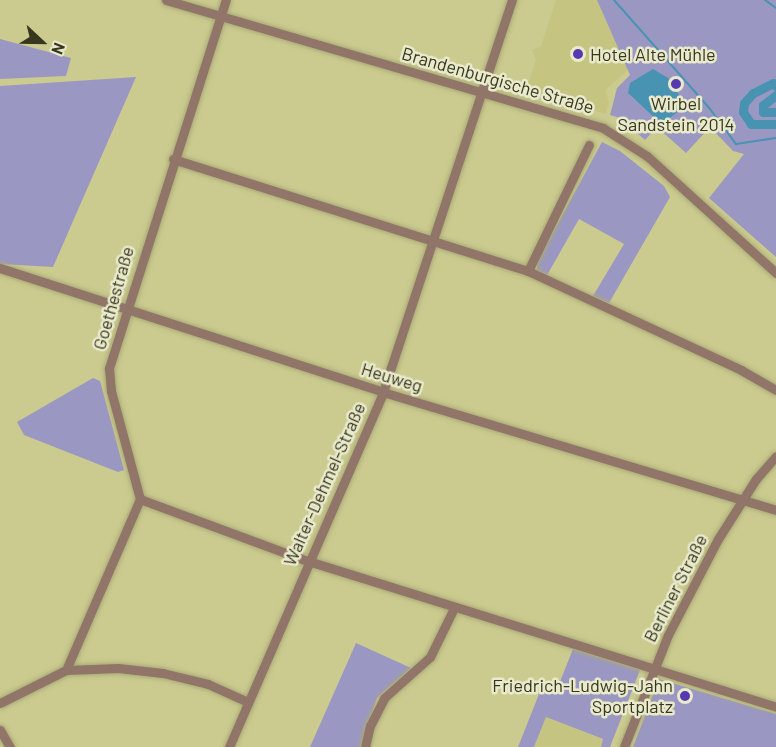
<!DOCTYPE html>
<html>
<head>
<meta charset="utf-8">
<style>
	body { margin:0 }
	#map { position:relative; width:776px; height:747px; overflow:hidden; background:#cbcb90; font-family:Barlow,sans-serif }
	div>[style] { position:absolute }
	.built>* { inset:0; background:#c5c581 }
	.green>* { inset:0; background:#9b97c3 }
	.water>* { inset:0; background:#4993b2 }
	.stream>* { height:2px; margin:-1px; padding:0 1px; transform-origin:1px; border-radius:1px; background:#4993b2 }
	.canal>* { height:9px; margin:-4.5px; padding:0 4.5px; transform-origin:4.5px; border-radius:4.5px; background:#4993b2 }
	.roads { filter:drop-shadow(0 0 2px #aa7) drop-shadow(0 0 2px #aa7) }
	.minor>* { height:9px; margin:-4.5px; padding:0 4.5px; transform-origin:4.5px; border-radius:4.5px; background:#907568 }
	.dots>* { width:16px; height:16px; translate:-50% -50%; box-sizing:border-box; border:3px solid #e9eacc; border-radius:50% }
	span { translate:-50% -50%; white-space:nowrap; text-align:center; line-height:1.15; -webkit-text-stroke:5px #e9eacc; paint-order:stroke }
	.poi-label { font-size:18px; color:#37371f }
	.left { translate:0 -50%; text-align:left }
	.right { translate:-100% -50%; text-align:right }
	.street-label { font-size:18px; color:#37371f }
	.north { position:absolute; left:12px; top:12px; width:60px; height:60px; -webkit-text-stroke:4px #e9eacc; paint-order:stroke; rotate:112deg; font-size:16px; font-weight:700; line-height:24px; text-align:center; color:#37371f }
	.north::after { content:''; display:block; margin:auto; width:21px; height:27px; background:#37371f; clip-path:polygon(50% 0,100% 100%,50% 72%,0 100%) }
</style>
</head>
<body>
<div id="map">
	<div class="built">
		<i style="clip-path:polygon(556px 0,597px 0,604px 11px,628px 70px,605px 90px,609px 102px,606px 114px,526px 91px,536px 59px,532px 50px,541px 46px)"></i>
		<i style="clip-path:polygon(546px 717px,604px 740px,601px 747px,534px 747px)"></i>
	</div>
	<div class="green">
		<i style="clip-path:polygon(597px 0,776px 0,776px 257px,709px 198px,744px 154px,733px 151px,710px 127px,686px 153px,657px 127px,645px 140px,620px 118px,610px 115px,617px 88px,630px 75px)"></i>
		<i style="clip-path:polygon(0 39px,71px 58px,66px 76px,0 79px)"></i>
		<i style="clip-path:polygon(136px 77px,53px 267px,0 264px,0 86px)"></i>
		<i style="clip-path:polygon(602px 142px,620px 151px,664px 186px,670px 197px,609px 303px,593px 296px,624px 244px,579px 219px,546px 277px,537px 270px,537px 262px)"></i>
		<i style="clip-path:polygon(93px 378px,100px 381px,124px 470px,118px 472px,24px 435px,17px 422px)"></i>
		<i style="clip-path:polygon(356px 643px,411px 668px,377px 698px,360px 747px,310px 747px)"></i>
		<i style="clip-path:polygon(573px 649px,640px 670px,610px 747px,601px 747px,603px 739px,546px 717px,534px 747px,518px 747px,541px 689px,555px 694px)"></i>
		<i style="clip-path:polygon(659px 679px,776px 714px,776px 747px,633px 747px)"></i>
	</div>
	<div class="water">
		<i style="clip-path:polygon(653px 69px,668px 78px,683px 101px,681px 109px,665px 122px,657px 120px,628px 93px,630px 83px)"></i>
	</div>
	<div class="stream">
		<i style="left:614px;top:0;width:145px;rotate:48.6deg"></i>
		<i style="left:710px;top:109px;width:44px;rotate:53.4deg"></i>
		<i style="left:736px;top:144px;width:40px;rotate:-8.5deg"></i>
		<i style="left:765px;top:0;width:14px;rotate:36deg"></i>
	</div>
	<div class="canal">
		<i style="left:776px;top:86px;width:4px;rotate:-135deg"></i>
		<i style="left:773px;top:83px;width:22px;rotate:153deg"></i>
		<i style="left:753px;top:93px;width:13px;rotate:132deg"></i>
		<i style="left:744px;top:103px;width:9px;rotate:96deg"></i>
		<i style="left:743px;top:112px;width:14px;rotate:56deg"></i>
		<i style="left:751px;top:124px;width:25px"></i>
		<i style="left:776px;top:95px;width:16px;rotate:142deg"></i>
		<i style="left:763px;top:105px;width:7px;rotate:90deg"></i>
		<i style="left:763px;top:112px;width:13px"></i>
	</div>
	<div class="roads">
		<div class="minor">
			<i style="left:166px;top:0;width:455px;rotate:16.3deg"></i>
			<i style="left:603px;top:128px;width:52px;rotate:32.5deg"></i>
			<i style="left:647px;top:156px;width:174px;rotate:42.2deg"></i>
			<i style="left:173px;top:159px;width:372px;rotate:17.5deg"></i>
			<i style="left:528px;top:271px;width:235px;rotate:24.9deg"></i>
			<i style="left:741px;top:370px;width:40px;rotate:29.7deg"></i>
			<i style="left:0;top:268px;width:403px;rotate:17.9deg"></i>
			<i style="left:383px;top:392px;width:410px;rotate:16.7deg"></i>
			<i style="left:528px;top:271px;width:140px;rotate:-64.2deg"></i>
			<i style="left:140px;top:499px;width:179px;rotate:20.3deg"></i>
			<i style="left:308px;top:561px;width:490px;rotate:17.3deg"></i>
			<i style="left:66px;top:670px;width:52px;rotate:-2.2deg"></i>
			<i style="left:118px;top:668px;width:45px;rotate:6.3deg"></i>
			<i style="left:163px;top:673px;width:46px;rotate:13.7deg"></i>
			<i style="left:208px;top:684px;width:44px;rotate:24.2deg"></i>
			<i style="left:0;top:703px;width:74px;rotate:-26.6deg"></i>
			<i style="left:66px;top:670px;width:186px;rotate:-66.6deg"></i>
			<i style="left:140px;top:499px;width:112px;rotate:-105deg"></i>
			<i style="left:111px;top:391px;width:23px;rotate:-95deg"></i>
			<i style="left:109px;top:368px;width:386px;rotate:-72.4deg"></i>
			<i style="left:0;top:730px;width:20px;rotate:60deg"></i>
			<i style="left:229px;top:747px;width:387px;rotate:-66.5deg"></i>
			<i style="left:383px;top:392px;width:413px;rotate:-71.8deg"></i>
			<i style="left:365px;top:747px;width:22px;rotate:-77deg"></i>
			<i style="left:370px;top:726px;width:31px;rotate:-63deg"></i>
			<i style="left:384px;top:698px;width:62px;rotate:-41.7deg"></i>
			<i style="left:430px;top:657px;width:55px;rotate:-63.9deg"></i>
			<i style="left:624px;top:747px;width:120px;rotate:-68.6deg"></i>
			<i style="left:668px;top:635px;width:108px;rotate:-62.5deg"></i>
			<i style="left:718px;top:539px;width:71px;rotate:-57.7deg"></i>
			<i style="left:756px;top:479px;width:30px;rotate:-49deg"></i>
		</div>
	</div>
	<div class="dots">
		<i style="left:578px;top:54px;background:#5639b0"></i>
		<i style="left:676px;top:84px;background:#5639b0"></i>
		<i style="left:685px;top:696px;background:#5639b0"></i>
	</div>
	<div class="poi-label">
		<span class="left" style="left:590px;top:54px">Hotel Alte Mühle</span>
		<span style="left:676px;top:114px">Wirbel<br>Sandstein 2014</span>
		<span class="right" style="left:673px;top:696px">Friedrich-Ludwig-Jahn<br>Sportplatz</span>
	</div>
	<div class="street-label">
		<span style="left:498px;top:80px;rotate:16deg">Brandenburgische Straße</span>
		<span style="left:113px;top:298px;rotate:-74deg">Goethestraße</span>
		<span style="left:392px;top:377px;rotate:17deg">Heuweg</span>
		<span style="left:324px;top:484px;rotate:-66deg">Walter-Dehmel-Straße</span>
		<span style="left:675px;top:588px;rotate:-63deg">Berliner Straße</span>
	</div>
	<div class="north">N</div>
</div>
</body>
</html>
